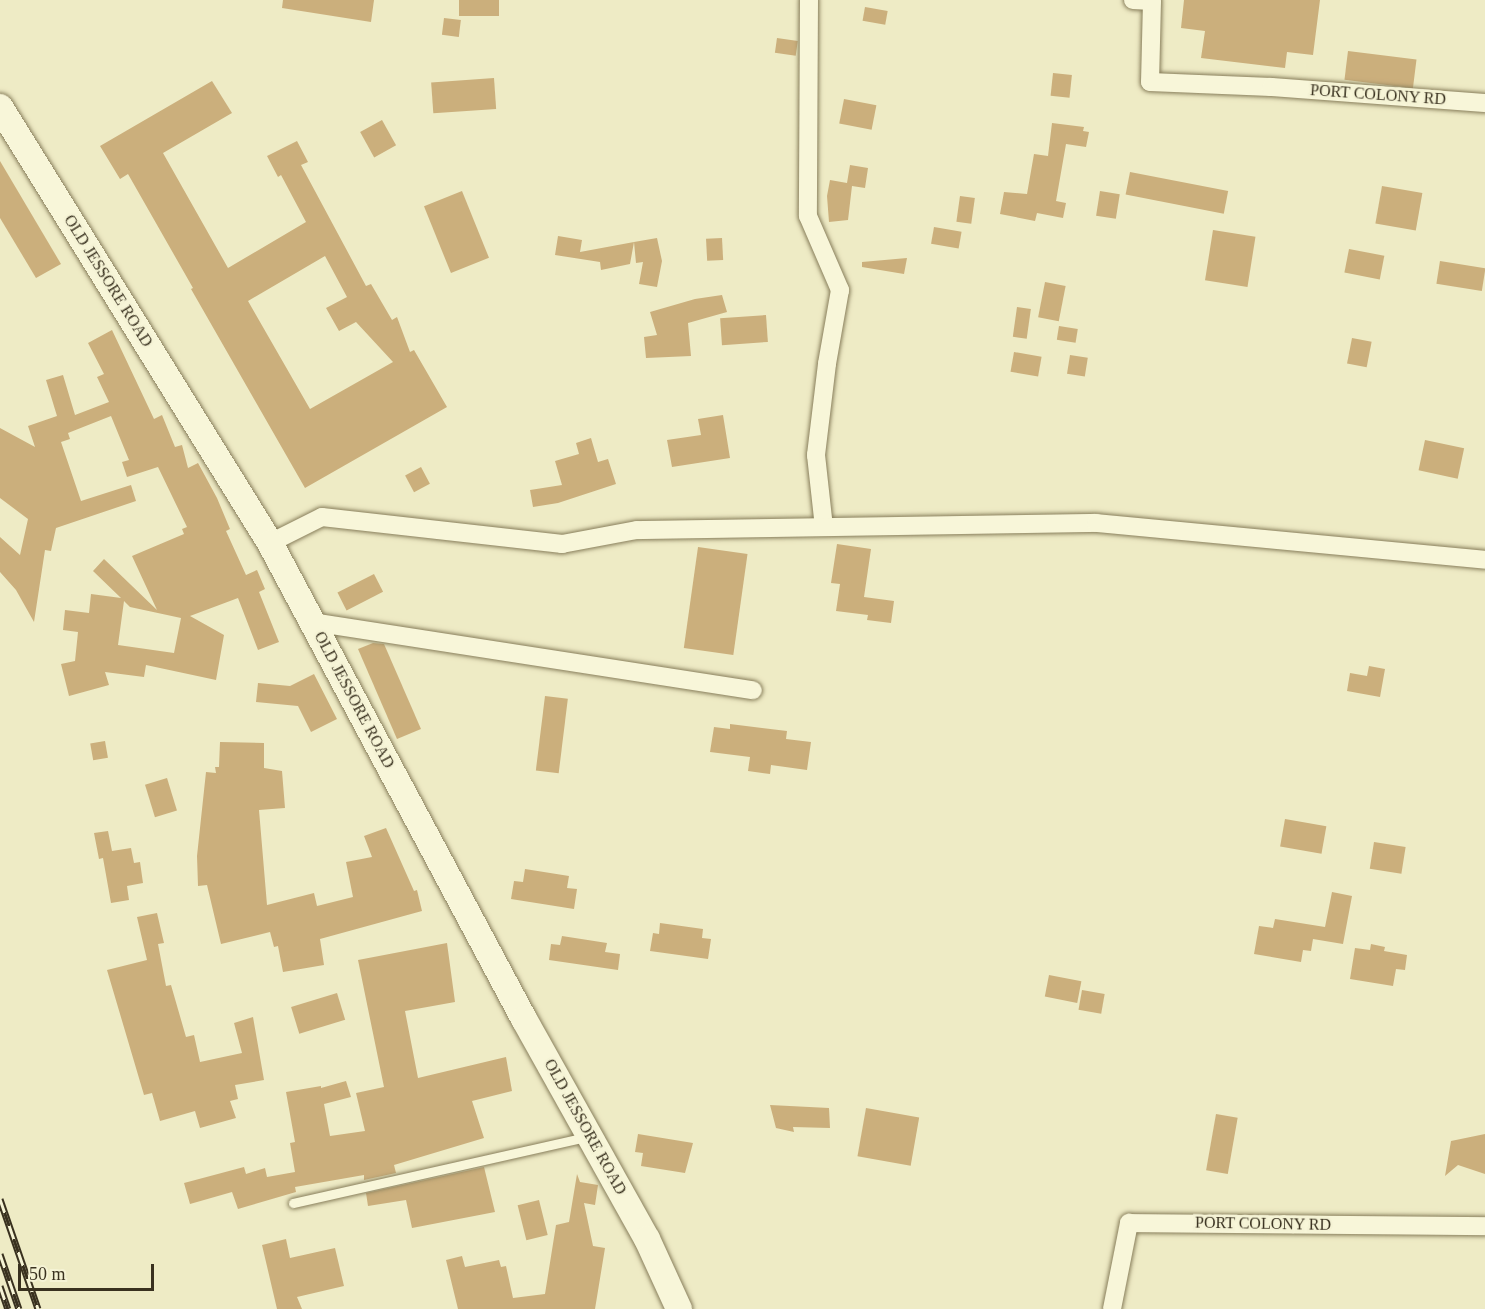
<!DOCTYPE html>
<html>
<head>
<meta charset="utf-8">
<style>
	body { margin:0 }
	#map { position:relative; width:1485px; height:1309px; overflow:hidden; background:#eeebc5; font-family:"Times New Roman",serif }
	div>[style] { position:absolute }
	.building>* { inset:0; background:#cbaf7c; transform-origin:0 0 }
	.roads { filter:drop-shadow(0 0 2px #887e5b) drop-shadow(0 0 2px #887e5b) }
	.service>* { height:9px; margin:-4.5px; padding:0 4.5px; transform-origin:4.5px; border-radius:4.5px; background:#f8f6d9 }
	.minor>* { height:18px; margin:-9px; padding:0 9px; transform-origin:9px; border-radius:9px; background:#f8f6d9 }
	.secondary>* { height:26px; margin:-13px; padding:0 13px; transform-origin:13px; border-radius:13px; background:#f8f6d9 }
	.rail>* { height:7px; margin-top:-3.5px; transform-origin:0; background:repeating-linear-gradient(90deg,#f5f3d5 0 14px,#39311f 0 28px); box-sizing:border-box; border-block:2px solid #39311f }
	span { translate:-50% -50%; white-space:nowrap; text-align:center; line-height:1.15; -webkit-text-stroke:5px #f5f3d5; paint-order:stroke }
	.street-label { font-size:16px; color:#39311f }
	.scale { position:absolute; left:18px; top:1264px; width:136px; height:27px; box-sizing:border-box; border:3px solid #39311f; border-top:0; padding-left:8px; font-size:18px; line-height:21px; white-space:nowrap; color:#39311f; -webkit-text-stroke:4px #f5f3d5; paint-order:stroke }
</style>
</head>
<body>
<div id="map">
	<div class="building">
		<i style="clip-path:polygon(283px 0,374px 0,371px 22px,282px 8px)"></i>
		<i style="left:459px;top:0;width:40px;height:16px"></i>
		<i style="clip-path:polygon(1184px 0,1320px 0,1313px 55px,1287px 52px,1285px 68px,1201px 58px,1205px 31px,1181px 28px)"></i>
		<i style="left:865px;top:7px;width:23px;height:14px;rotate:10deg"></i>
		<i style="left:444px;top:18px;width:17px;height:17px;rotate:7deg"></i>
		<i style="left:777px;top:38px;width:21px;height:15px;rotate:8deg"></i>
		<i style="left:1348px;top:51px;width:69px;height:29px;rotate:7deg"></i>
		<i style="left:1053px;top:73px;width:19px;height:23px;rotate:6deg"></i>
		<i style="left:494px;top:78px;width:31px;height:63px;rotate:86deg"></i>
		<i style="clip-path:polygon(evenodd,212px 81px,232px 113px,163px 153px,228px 268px,306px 222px,281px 175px,278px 177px,267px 156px,297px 141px,308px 162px,301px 165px,366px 286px,371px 284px,392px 320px,397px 317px,410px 352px,414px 350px,447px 407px,305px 488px,191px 289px,193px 288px,128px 174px,120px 179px,100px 146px,212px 81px,325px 256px,347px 297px,326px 308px,339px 331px,356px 322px,393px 362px,310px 409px,248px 301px,325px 256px)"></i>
		<i style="left:844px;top:99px;width:33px;height:25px;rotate:11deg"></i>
		<i style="left:382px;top:120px;width:29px;height:25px;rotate:61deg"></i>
		<i style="clip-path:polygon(1052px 123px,1084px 127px,1083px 131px,1089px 132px,1086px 147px,1066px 144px,1056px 201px,1066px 203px,1063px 218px,1037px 213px,1035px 221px,1000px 214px,1004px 192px,1027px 194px,1034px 154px,1048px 156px)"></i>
		<i style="clip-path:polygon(0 161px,61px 264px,36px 278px,0 218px)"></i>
		<i style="clip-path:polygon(850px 165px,868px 168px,865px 188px,852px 186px,848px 220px,829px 222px,827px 196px,830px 180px,847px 183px)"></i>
		<i style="left:1130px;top:172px;width:100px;height:23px;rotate:11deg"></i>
		<i style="left:1382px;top:186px;width:41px;height:38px;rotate:10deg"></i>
		<i style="left:462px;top:191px;width:72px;height:41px;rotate:68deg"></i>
		<i style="left:1100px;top:191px;width:20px;height:25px;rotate:9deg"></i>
		<i style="left:960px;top:196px;width:15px;height:26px;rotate:8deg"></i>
		<i style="left:934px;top:227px;width:28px;height:17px;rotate:10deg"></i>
		<i style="left:1213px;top:230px;width:43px;height:51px;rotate:9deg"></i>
		<i style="clip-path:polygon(558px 236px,582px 240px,580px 252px,634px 242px,630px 264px,601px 270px,600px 262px,555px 255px)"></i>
		<i style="clip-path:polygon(657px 238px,662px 261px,657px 287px,639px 284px,643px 262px,636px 263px,634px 242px)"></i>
		<i style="left:722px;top:238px;width:22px;height:16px;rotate:87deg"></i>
		<i style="left:1349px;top:249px;width:36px;height:24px;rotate:11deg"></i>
		<i style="clip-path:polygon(907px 258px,904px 274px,862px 267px,862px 262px)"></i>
		<i style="left:1440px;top:261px;width:46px;height:23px;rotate:9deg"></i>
		<i style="left:1045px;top:282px;width:21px;height:36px;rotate:11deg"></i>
		<i style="clip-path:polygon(722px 295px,727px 312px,688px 323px,691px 356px,646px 358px,644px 337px,657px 335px,650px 312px,695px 299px)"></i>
		<i style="left:1017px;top:307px;width:14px;height:30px;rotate:8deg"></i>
		<i style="left:766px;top:315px;width:27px;height:46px;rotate:86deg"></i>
		<i style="left:1059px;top:326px;width:19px;height:14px;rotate:9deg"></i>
		<i style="clip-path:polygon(evenodd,112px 330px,154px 419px,162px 415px,175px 447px,182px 445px,188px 468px,198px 463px,217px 498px,230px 529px,226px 531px,246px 575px,257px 570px,265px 589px,259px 592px,279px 642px,258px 650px,238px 598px,190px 616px,224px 635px,216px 680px,146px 665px,144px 677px,105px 672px,109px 685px,69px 696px,61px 664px,75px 661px,78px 632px,63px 630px,65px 610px,89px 613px,91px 594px,121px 598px,93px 571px,104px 559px,157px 610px,132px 556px,184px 534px,182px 529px,187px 527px,158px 467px,127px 477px,122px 462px,129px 460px,111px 416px,68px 433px,70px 439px,61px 442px,81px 501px,131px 485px,136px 501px,56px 528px,51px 551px,45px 550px,34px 622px,16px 590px,0 572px,0 537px,20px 555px,28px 519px,0 498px,0 428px,35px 447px,28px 426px,57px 416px,46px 380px,63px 375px,75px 415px,109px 402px,97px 377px,104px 374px,88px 343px,112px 330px,124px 601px,130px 607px,181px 618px,174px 653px,118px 645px,124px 601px)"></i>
		<i style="left:1352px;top:338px;width:20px;height:26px;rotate:11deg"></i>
		<i style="left:1014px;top:352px;width:28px;height:20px;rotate:10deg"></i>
		<i style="left:1070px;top:355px;width:18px;height:19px;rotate:9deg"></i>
		<i style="clip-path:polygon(723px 415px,730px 458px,672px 467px,667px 440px,701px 435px,698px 419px)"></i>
		<i style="clip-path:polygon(591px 438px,598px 462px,608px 459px,616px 484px,558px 503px,533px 507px,530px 490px,562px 485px,555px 461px,579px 454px,576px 443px)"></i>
		<i style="left:1425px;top:440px;width:40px;height:31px;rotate:12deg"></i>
		<i style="left:421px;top:467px;width:19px;height:18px;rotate:62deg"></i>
		<i style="clip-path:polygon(837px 544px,871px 549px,864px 597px,894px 601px,891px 623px,867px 620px,868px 615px,836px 611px,840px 584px,831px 583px)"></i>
		<i style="left:698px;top:547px;width:50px;height:102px;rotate:8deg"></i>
		<i style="left:374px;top:574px;width:20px;height:41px;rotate:63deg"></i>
		<i style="clip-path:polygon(373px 643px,384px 644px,421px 729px,397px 739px,358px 649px)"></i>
		<i style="clip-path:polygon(1369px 666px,1385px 669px,1380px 697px,1347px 691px,1350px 673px,1367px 676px)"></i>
		<i style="clip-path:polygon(314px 674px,337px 719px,311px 732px,298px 706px,256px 702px,258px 683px,290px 686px)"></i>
		<i style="left:545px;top:696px;width:23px;height:75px;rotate:7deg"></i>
		<i style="clip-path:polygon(730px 724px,787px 731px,786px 739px,811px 742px,807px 770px,771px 765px,770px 774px,748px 771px,750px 757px,710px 752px,714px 727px,730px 729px)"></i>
		<i style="left:105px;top:741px;width:17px;height:15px;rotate:80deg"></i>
		<i style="clip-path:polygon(220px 742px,264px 743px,264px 768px,282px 771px,285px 808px,259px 810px,267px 905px,314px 893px,317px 906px,353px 897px,346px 862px,372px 857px,364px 836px,386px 828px,414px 891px,417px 890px,422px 911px,320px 939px,324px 965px,283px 972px,278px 946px,274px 947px,270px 932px,221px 944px,207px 885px,198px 886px,197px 856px,206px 772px,216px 773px,215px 767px,219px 767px)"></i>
		<i style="left:167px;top:778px;width:34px;height:23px;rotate:73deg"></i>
		<i style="left:1285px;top:819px;width:42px;height:28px;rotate:10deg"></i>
		<i style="clip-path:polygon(108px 831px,112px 851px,131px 848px,134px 863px,140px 862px,143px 883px,127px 886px,129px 900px,111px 903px,103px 858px,99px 859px,94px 833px)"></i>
		<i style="left:1374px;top:842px;width:32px;height:27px;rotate:9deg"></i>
		<i style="clip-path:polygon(525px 869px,569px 876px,567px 888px,577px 889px,574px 909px,511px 899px,514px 881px,523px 882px)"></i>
		<i style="clip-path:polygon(1332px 892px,1352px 896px,1343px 944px,1313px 939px,1311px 951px,1303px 950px,1301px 962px,1254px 954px,1259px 926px,1273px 928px,1275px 919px,1325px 927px)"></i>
		<i style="clip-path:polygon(157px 913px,164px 943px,158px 944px,166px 986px,171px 985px,186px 1037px,194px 1035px,200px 1062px,242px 1053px,234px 1023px,253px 1017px,264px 1080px,235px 1085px,238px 1099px,230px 1101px,236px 1118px,200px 1128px,195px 1111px,160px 1121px,152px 1093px,144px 1095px,107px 970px,147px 960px,137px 917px)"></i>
		<i style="clip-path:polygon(660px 923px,703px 929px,702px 938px,711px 939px,708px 959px,650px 951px,653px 933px,659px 934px)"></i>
		<i style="clip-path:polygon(562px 936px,607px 943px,605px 952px,620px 954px,618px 970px,549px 960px,551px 944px,560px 945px)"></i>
		<i style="clip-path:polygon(447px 943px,455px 1002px,405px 1011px,418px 1078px,506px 1057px,512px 1091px,472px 1101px,484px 1138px,394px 1165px,396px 1173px,364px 1180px,364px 1175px,295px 1187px,296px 1192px,238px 1209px,232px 1192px,190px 1204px,184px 1183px,244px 1167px,246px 1174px,265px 1168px,267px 1177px,295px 1172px,290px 1143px,295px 1142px,286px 1092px,321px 1086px,321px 1088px,346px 1081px,351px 1097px,324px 1104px,330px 1136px,365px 1131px,356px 1093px,384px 1087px,358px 960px)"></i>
		<i style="clip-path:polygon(1371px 944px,1385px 947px,1384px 951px,1407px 955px,1405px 970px,1396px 969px,1393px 986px,1350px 979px,1355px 948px,1370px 950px)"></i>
		<i style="left:1049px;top:975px;width:33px;height:22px;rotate:11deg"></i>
		<i style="left:1082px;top:990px;width:23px;height:20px;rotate:10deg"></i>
		<i style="left:337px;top:993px;width:28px;height:48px;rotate:73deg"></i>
		<i style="clip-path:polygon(770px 1105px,829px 1108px,830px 1128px,793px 1127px,794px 1132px,776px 1128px)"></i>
		<i style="left:866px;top:1108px;width:54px;height:49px;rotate:10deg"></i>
		<i style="left:1216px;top:1114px;width:22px;height:57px;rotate:10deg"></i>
		<i style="clip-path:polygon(638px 1134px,693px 1143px,685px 1173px,641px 1166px,643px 1153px,635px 1152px)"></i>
		<i style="clip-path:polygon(1485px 1134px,1485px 1174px,1458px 1165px,1445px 1176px,1451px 1141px)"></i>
		<i style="clip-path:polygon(484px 1167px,495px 1212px,412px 1228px,406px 1200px,368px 1206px,366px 1193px)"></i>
		<i style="clip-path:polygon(577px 1174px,580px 1182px,598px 1185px,595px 1205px,584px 1203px,593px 1246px,605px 1248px,595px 1309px,458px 1309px,446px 1260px,462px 1256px,465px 1267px,499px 1260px,501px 1267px,506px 1266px,513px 1298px,545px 1294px,556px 1225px,569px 1222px)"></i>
		<i style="left:539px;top:1200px;width:36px;height:22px;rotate:76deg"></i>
		<i style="clip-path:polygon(286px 1239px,290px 1258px,335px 1248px,344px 1286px,297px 1297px,302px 1309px,277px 1309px,262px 1245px)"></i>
	</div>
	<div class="roads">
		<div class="service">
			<i style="left:293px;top:1203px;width:301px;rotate:-12.7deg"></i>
		</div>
		<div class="minor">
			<i style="left:809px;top:0;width:216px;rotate:90.3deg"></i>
			<i style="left:808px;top:216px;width:81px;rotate:66.6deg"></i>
			<i style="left:840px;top:290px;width:75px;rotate:100deg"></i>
			<i style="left:827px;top:364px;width:92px;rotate:96.9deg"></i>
			<i style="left:816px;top:455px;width:72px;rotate:83.7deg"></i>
			<i style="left:1133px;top:0;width:19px;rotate:3deg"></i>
			<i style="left:1152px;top:1px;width:81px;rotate:91.4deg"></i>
			<i style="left:1150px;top:82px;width:121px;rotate:2.4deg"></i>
			<i style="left:1271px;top:87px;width:215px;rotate:4.3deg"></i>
			<i style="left:270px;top:543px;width:58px;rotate:-26.6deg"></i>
			<i style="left:322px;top:517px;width:242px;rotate:6.4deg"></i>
			<i style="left:562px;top:544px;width:76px;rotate:-10.6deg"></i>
			<i style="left:637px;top:530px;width:459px;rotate:-0.9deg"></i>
			<i style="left:1096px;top:523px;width:391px;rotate:5.4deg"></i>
			<i style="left:312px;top:622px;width:446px;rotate:8.8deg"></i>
			<i style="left:1112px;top:1309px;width:88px;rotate:-78.8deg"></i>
			<i style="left:1129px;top:1223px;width:356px;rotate:0.5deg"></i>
		</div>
		<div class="secondary">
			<i style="left:0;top:107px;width:513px;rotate:58.23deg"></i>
			<i style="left:270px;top:543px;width:540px;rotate:61.92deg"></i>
			<i style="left:524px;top:1019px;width:252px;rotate:60.8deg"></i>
			<i style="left:647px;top:1239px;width:77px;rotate:65.4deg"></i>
		</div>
	</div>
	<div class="rail">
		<i style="left:0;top:1199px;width:116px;rotate:70.9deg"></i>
		<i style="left:0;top:1254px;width:58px;rotate:70.9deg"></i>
		<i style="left:0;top:1286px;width:24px;rotate:71deg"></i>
	</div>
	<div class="street-label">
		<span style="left:1378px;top:95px;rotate:4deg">PORT COLONY RD</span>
		<span style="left:108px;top:281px;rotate:58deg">OLD JESSORE ROAD</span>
		<span style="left:354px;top:700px;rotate:62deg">OLD JESSORE ROAD</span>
		<span style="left:585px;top:1127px;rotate:61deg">OLD JESSORE ROAD</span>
		<span style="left:1263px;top:1224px;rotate:1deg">PORT COLONY RD</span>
	</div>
	<div class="scale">50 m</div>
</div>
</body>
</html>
